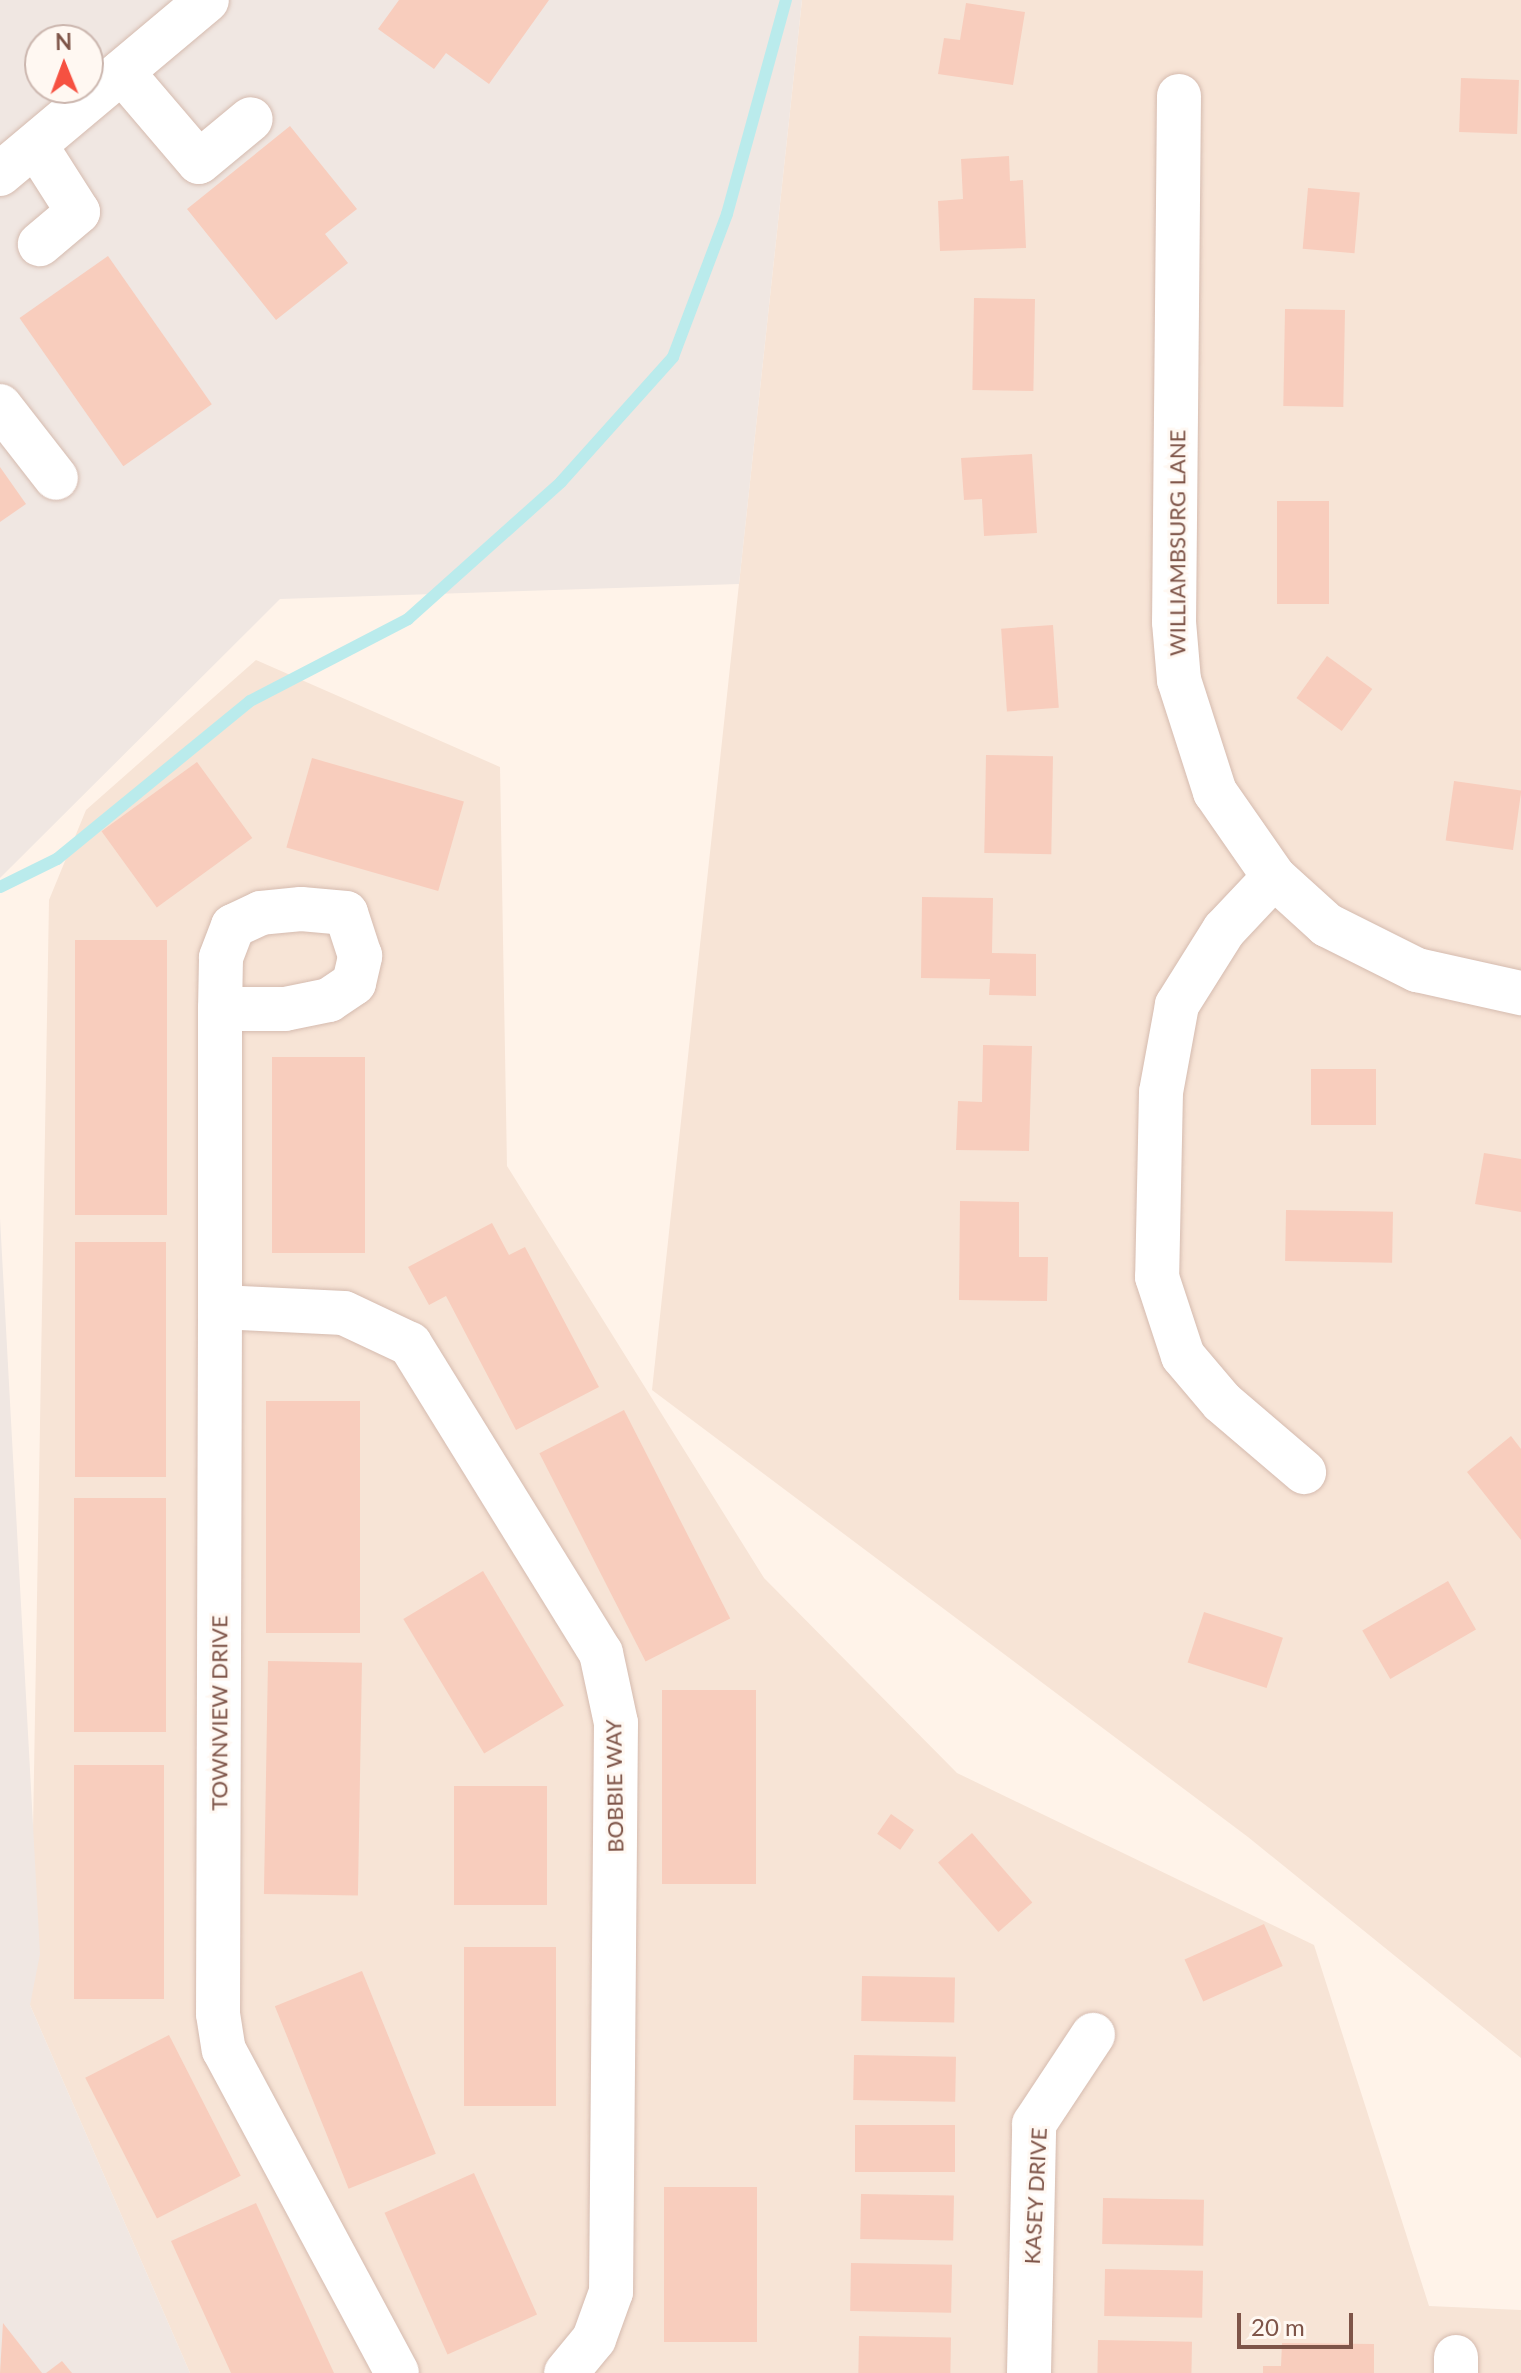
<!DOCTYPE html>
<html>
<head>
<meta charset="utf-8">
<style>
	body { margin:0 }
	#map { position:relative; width:1521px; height:2373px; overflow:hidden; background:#fff3e9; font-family:Lato,sans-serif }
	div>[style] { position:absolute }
	.residential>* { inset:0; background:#f7e4d6 }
	.industrial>* { inset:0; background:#f0e7e2 }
	.stream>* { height:12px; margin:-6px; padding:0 6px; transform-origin:6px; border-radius:6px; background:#baebec }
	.building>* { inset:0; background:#f8cdbd; transform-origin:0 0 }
	.roads { filter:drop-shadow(0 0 2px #d5bbaf) drop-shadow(0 0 2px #d5bbaf) }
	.minor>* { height:44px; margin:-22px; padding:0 22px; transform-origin:22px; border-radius:22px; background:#fff }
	span { translate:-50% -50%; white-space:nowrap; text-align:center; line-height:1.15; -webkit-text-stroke:6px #fff8f2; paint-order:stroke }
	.street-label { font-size:22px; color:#7e5448 }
	.north { position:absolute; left:24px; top:24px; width:80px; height:80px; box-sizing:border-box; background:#fff8f2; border:2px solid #cbb6ae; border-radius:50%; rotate:359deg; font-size:22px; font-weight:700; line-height:32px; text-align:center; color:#7e5448 }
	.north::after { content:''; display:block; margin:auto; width:28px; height:36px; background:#f65141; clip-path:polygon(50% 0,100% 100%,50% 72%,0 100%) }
	.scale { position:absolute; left:1237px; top:2313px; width:116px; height:36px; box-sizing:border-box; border:4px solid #7e5448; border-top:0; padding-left:10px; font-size:24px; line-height:28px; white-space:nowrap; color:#7e5448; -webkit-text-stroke:6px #fff8f2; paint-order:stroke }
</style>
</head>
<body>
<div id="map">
	<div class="residential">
		<i style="clip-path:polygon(802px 0,1521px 0,1521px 2058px,1248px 1837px,652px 1390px)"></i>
		<i style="clip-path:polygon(256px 660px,500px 767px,507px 1166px,764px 1578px,957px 1773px,1314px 1945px,1429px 2306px,1521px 2310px,1521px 2373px,190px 2373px,30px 2005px,49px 900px,86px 810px)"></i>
	</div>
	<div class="industrial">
		<i style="clip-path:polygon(evenodd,0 0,802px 0,739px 584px,280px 599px,0 878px,0 0,40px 40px,88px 40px,88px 88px,40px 88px,40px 40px)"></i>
		<i style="clip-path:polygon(0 1218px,40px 1954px,30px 2005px,190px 2373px,0 2373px)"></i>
	</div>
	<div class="stream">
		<i style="left:0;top:887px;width:64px;rotate:-26.2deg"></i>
		<i style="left:57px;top:859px;width:249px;rotate:-39.3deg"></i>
		<i style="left:250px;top:701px;width:178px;rotate:-27.4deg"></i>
		<i style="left:408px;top:619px;width:205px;rotate:-41.8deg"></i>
		<i style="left:561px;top:482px;width:168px;rotate:-48.1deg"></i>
		<i style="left:673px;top:357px;width:153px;rotate:-69.3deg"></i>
		<i style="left:727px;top:214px;width:222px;rotate:-74.6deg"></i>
	</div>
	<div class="building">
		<i style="clip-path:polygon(399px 0,549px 0,489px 84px,446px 53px,434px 69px,378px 29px)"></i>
		<i style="clip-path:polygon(966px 3px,1025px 12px,1013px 85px,938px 74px,944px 38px,960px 40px)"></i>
		<i style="left:1461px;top:78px;width:58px;height:54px;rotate:2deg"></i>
		<i style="clip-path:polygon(290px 126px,357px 209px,325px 234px,348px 263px,276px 320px,187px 209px)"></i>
		<i style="clip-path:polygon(1009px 156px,1010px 181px,1023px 180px,1026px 248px,940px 251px,938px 201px,963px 199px,961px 159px)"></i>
		<i style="left:1308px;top:188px;width:52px;height:61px;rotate:5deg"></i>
		<i style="left:108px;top:256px;width:181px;height:108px;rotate:55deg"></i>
		<i style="left:974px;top:298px;width:61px;height:92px;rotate:1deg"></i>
		<i style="left:1285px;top:309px;width:60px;height:97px;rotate:1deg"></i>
		<i style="clip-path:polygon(1032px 454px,1037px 533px,984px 536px,982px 499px,964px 500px,961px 458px)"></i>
		<i style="clip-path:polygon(0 467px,26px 504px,0 522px)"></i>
		<i style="left:1277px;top:501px;width:52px;height:103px"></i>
		<i style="left:1053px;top:625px;width:83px;height:52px;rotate:86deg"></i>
		<i style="left:1327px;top:656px;width:56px;height:52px;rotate:36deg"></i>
		<i style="left:986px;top:755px;width:67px;height:98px;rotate:1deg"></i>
		<i style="left:312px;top:758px;width:158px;height:93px;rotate:16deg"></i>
		<i style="left:197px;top:762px;width:94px;height:118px;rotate:54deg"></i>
		<i style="left:1454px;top:781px;width:68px;height:60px;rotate:8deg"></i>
		<i style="clip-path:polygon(922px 897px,993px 898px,992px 953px,1036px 954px,1036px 996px,989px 995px,990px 979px,921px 978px)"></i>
		<i style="left:75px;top:940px;width:92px;height:275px"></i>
		<i style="clip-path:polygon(983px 1045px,1032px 1046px,1029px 1151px,956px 1150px,958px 1101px,982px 1102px)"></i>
		<i style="left:272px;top:1057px;width:93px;height:196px"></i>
		<i style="left:1311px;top:1069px;width:65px;height:56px"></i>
		<i style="clip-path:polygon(1484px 1153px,1521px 1159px,1521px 1212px,1475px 1204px)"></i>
		<i style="clip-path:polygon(960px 1201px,1019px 1202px,1019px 1257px,1048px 1257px,1047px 1301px,959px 1300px)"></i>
		<i style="left:1286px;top:1210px;width:107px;height:51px;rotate:1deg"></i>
		<i style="clip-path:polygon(492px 1223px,509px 1255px,525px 1247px,599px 1387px,516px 1430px,446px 1296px,429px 1305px,408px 1267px)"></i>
		<i style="left:75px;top:1242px;width:91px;height:235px"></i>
		<i style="left:266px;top:1401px;width:94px;height:232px"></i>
		<i style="left:624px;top:1410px;width:234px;height:95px;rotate:63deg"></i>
		<i style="clip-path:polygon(1511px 1436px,1521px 1449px,1521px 1540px,1467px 1472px)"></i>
		<i style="left:74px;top:1498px;width:92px;height:234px"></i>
		<i style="left:483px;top:1571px;width:157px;height:93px;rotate:59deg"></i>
		<i style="left:1448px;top:1581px;width:56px;height:99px;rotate:60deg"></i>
		<i style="left:1204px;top:1612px;width:83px;height:53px;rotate:18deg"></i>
		<i style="left:268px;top:1661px;width:94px;height:233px;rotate:1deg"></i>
		<i style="left:662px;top:1690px;width:94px;height:194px"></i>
		<i style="left:74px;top:1765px;width:90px;height:234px"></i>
		<i style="left:454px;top:1786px;width:93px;height:119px"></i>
		<i style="left:891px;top:1814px;width:28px;height:24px;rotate:35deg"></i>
		<i style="left:972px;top:1833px;width:92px;height:45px;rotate:49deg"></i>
		<i style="left:1264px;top:1924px;width:46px;height:87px;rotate:66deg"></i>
		<i style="left:464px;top:1947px;width:92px;height:159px"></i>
		<i style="left:362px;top:1971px;width:197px;height:94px;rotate:68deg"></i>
		<i style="left:862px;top:1976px;width:93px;height:45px;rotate:1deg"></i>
		<i style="left:169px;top:2035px;width:158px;height:94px;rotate:63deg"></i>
		<i style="left:854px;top:2055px;width:102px;height:45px;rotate:1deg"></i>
		<i style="left:855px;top:2125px;width:100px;height:47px"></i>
		<i style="left:474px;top:2173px;width:155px;height:98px;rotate:66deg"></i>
		<i style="left:757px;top:2187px;width:155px;height:93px;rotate:90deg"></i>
		<i style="left:861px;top:2194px;width:93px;height:45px;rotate:1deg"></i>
		<i style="left:1103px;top:2198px;width:101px;height:46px;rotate:1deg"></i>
		<i style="clip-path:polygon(256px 2203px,334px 2373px,231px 2373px,171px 2241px)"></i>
		<i style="left:851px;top:2263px;width:101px;height:48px;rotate:1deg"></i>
		<i style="left:1105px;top:2269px;width:98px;height:47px;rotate:1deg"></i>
		<i style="clip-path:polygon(3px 2323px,42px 2373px,0 2373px)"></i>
		<i style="left:859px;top:2336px;width:92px;height:37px;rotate:1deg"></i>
		<i style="left:1098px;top:2340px;width:94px;height:33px;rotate:1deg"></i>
		<i style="clip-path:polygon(1282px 2343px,1374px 2344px,1374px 2373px,1263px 2373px,1263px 2366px,1281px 2366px)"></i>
		<i style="clip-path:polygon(62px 2361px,72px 2373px,46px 2373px)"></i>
	</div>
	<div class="roads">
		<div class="minor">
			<i style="left:122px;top:72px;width:118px;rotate:49.5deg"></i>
			<i style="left:199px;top:162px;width:67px;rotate:-39.6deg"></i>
			<i style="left:1179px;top:96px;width:526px;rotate:90.54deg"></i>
			<i style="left:1174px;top:622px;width:58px;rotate:85.1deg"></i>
			<i style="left:1179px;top:680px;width:118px;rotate:72.2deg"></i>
			<i style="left:1215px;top:792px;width:103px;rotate:55.2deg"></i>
			<i style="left:1274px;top:877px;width:72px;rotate:42.2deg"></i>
			<i style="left:1327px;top:925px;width:101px;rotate:26.6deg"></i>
			<i style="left:1417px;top:970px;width:107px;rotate:12.5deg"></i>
			<i style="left:36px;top:146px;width:78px;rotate:57.5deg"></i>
			<i style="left:78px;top:212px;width:50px;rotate:139.9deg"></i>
			<i style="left:0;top:174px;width:270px;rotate:-40deg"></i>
			<i style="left:0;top:406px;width:91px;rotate:52.1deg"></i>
			<i style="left:1274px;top:877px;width:73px;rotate:133.3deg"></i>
			<i style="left:1224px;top:930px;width:89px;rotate:122.1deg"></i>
			<i style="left:1177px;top:1005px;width:88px;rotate:100.4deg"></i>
			<i style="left:1161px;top:1092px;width:185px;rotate:91.2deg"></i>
			<i style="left:1157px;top:1277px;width:83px;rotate:71.8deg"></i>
			<i style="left:1183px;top:1356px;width:60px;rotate:49.7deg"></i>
			<i style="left:1222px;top:1402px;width:108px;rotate:40.5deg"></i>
			<i style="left:220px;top:1009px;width:65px"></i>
			<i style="left:285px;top:1009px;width:45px;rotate:-11.6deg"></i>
			<i style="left:329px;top:1000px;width:30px;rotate:-34deg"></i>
			<i style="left:354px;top:983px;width:28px;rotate:-77deg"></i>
			<i style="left:360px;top:956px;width:45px;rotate:-108deg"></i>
			<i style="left:346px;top:913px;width:45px;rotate:-174.9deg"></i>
			<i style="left:301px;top:909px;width:40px;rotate:174.3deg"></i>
			<i style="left:261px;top:913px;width:31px;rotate:155deg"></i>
			<i style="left:233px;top:926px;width:34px;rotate:111deg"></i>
			<i style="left:221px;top:958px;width:51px;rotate:91.1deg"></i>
			<i style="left:220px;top:1009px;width:298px;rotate:90deg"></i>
			<i style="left:220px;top:1307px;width:707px;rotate:90.16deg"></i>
			<i style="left:218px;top:2014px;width:36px;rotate:81deg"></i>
			<i style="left:224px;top:2050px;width:366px;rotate:61.8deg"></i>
			<i style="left:220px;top:1307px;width:124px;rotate:2.8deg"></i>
			<i style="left:344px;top:1313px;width:73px;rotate:25.2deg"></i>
			<i style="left:410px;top:1344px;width:363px;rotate:58.3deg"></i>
			<i style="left:601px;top:1653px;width:72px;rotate:77.9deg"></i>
			<i style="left:616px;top:1723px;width:569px;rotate:90.5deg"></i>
			<i style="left:611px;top:2292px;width:50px;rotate:109.9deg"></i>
			<i style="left:594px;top:2339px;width:44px;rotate:129.5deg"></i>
			<i style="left:1029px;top:2373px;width:249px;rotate:-88.8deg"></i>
			<i style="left:1034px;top:2124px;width:107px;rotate:-56.5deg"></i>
			<i style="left:1456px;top:2373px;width:16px;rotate:-90deg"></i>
		</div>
	</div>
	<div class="street-label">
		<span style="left:1177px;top:543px;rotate:-90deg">WILLIAMBSURG LANE</span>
		<span style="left:219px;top:1713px;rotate:-90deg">TOWNVIEW DRIVE</span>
		<span style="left:614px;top:1786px;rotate:-91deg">BOBBIE WAY</span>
		<span style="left:1035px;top:2196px;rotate:-87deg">KASEY DRIVE</span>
	</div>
	<div class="north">N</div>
	<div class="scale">20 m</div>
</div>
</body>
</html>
